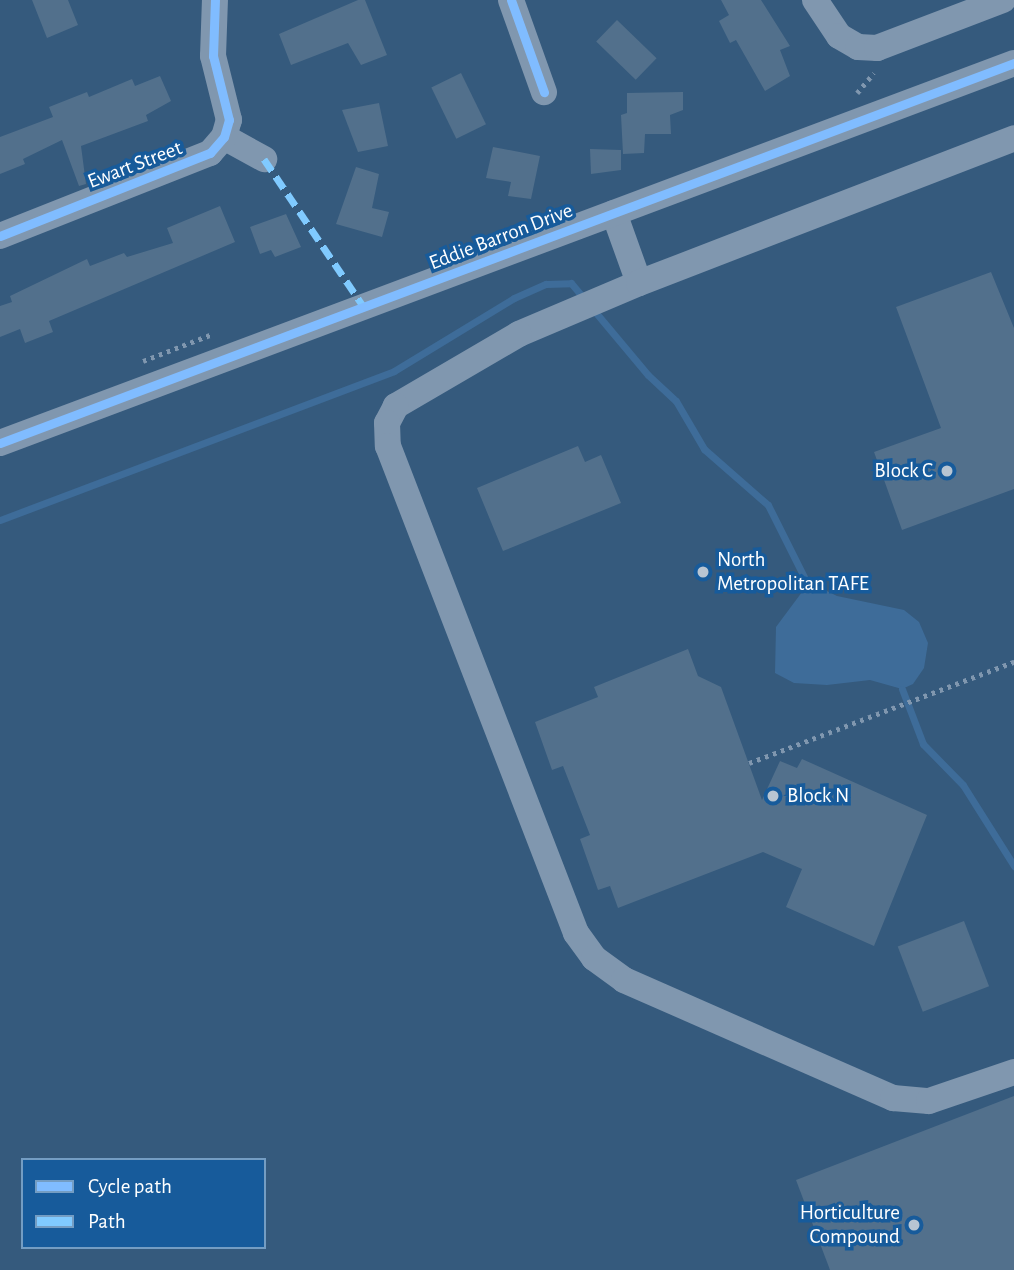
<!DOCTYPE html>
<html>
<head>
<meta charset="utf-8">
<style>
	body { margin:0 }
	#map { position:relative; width:1014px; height:1270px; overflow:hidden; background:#355a7d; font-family:"Alegreya Sans",sans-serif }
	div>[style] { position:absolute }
	.water>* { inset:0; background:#3e6c99 }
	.stream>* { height:7px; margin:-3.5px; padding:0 3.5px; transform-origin:3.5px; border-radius:3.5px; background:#3e6c99 }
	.building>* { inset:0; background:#52708c; transform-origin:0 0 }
	.path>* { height:4.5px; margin-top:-2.25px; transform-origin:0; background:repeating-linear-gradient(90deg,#8097af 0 3.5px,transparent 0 8.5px) }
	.minor>* { height:26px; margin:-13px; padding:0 13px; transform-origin:13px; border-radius:13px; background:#8097af }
	.quiet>* { height:7px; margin-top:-3.5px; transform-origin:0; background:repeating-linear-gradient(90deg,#80caff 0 14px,transparent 0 21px) }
	.cycleway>* { height:9px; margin:-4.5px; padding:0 4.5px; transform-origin:4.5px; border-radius:4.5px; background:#80bcff }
	.dots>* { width:19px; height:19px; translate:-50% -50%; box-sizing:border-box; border:4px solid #175b9b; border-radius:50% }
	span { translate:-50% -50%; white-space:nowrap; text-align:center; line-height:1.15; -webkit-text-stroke:7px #175b9b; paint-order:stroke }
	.street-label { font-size:21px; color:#fff }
	.poi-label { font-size:21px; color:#fff }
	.right { translate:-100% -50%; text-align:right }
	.left { translate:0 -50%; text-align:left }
	.legend { position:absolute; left:21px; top:1158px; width:245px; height:91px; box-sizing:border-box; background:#175b9b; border:2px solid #749dc3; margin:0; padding:9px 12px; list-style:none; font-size:21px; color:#fff }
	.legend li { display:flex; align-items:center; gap:14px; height:35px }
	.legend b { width:35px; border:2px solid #749dc3 }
</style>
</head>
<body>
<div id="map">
	<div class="water">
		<i style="clip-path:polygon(817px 586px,837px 596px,904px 610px,919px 622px,928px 643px,924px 668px,913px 684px,902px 689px,870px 680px,827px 685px,794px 683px,775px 673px,776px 627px,802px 592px)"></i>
	</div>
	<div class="stream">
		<i style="left:0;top:520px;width:421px;rotate:-20.7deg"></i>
		<i style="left:394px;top:371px;width:140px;rotate:-31.3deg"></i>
		<i style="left:514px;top:298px;width:35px;rotate:-24deg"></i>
		<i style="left:546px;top:284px;width:25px;rotate:-2deg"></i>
		<i style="left:571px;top:283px;width:120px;rotate:50.1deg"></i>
		<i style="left:648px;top:375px;width:38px;rotate:43deg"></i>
		<i style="left:676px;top:401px;width:56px;rotate:59.7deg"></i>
		<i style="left:704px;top:449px;width:85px;rotate:41.2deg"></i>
		<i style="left:768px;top:505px;width:94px;rotate:63.4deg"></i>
		<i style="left:902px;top:689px;width:59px;rotate:69.1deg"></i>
		<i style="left:923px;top:744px;width:57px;rotate:45.7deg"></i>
		<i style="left:963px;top:785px;width:96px;rotate:57.8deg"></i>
	</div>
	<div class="building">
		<i style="clip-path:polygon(32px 0,68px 0,78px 25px,47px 38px)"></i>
		<i style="clip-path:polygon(358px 0,365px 0,387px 55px,361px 65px,348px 43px,291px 65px,279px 34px)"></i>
		<i style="clip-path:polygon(721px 0,761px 0,790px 46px,780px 50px,790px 76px,765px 91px,736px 40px,730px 43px,719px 21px,729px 15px)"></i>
		<i style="left:617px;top:20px;width:55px;height:30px;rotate:44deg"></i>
		<i style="left:461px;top:73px;width:57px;height:33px;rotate:64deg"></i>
		<i style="clip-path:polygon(160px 76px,171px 101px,146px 115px,148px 121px,81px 146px,86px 184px,79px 186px,62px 140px,23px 159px,25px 164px,0 174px,0 137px,53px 117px,49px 107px,87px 92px,89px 97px,132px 79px,135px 86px)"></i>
		<i style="clip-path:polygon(683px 92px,683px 110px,670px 115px,671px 134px,645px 134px,644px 153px,623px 154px,621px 115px,627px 113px,627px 93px)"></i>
		<i style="clip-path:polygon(379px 103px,388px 146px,358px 152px,342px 110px)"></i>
		<i style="clip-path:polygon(493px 147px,540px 156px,531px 199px,508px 196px,511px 182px,486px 178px)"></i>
		<i style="clip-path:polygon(590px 149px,621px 150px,621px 170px,591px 174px)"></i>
		<i style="clip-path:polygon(356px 167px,379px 174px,372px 208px,389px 212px,382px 237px,336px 224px)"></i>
		<i style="clip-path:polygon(220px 206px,235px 242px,49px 321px,53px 332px,25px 343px,20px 329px,0 337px,0 306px,12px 302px,10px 296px,87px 259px,90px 266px,124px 253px,127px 257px,173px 243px,167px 228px)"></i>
		<i style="clip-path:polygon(286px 214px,301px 247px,275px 257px,271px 250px,260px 254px,250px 227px)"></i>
		<i style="clip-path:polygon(991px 272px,1014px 328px,1014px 489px,902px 530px,874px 452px,941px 428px,896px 307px)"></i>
		<i style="clip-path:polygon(578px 446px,585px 462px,601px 455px,621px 503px,503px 551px,477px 488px)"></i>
		<i style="clip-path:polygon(688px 649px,698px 676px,721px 687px,762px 800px,780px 761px,797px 768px,802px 759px,927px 815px,874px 946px,786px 907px,802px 869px,763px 852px,618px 908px,610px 886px,598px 890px,580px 839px,590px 835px,563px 766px,552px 770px,535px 722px,598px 697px,594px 687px)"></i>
		<i style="left:964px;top:921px;width:70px;height:71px;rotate:69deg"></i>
		<i style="clip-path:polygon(1014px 1096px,1014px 1270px,830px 1270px,796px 1180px)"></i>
	</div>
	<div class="path">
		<i style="left:857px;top:93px;width:26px;rotate:-50deg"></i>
		<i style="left:143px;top:361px;width:72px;rotate:-21.2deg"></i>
		<i style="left:749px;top:763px;width:284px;rotate:-20.9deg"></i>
	</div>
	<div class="minor">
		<i style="left:511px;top:0;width:98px;rotate:70.3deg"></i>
		<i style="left:815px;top:0;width:43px;rotate:56.3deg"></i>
		<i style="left:839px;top:36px;width:22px;rotate:30deg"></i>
		<i style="left:858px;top:47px;width:19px;rotate:3deg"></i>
		<i style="left:877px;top:48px;width:135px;rotate:-20.9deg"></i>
		<i style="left:224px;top:137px;width:46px;rotate:28.8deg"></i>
		<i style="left:614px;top:213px;width:74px;rotate:70.3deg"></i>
		<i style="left:639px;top:283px;width:130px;rotate:157deg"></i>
		<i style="left:519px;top:334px;width:143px;rotate:149.7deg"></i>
		<i style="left:396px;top:406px;width:19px;rotate:118deg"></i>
		<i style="left:387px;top:423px;width:23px;rotate:88deg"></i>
		<i style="left:388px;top:446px;width:522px;rotate:68.89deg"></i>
		<i style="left:576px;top:933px;width:31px;rotate:54deg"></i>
		<i style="left:594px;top:958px;width:37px;rotate:36deg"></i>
		<i style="left:624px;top:980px;width:294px;rotate:23.7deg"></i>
		<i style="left:893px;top:1098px;width:36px;rotate:5deg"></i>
		<i style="left:929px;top:1101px;width:90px;rotate:-18.8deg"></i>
		<i style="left:0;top:236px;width:226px;rotate:-21.6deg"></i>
		<i style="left:210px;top:153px;width:21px;rotate:-49deg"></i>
		<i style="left:224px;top:137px;width:18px;rotate:-74deg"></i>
		<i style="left:229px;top:120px;width:66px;rotate:-104deg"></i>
		<i style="left:213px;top:56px;width:56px;rotate:-88deg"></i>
		<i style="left:639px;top:283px;width:402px;rotate:-21.1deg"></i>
		<i style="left:0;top:443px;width:1083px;rotate:-20.54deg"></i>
	</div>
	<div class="quiet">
		<i style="left:264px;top:159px;width:179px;rotate:56deg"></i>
	</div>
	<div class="cycleway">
		<i style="left:511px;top:0;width:98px;rotate:70.3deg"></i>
		<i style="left:0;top:236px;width:226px;rotate:-21.6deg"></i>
		<i style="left:210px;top:153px;width:21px;rotate:-49deg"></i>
		<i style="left:224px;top:137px;width:18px;rotate:-74deg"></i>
		<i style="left:229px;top:120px;width:66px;rotate:-104deg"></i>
		<i style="left:213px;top:56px;width:56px;rotate:-88deg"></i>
		<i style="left:0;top:443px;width:1083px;rotate:-20.54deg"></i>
	</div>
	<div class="dots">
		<i style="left:947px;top:471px;background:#b8c5d2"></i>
		<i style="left:703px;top:572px;background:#b8c5d2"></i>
		<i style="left:773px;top:796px;background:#b8c5d2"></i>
		<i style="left:914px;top:1225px;background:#b8c5d2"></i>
	</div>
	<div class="street-label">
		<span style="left:135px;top:165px;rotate:-21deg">Ewart Street</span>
		<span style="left:501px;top:237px;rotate:-21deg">Eddie Barron Drive</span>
	</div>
	<div class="poi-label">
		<span class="right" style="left:933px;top:471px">Block C</span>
		<span class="left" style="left:717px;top:572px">North<br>Metropolitan TAFE</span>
		<span class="left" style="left:787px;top:796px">Block N</span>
		<span class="right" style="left:900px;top:1225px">Horticulture<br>Compound</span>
	</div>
	<ul class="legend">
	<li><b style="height:9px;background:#80bcff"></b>Cycle path</li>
	<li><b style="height:9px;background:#80caff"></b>Path</li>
	</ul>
</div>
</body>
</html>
